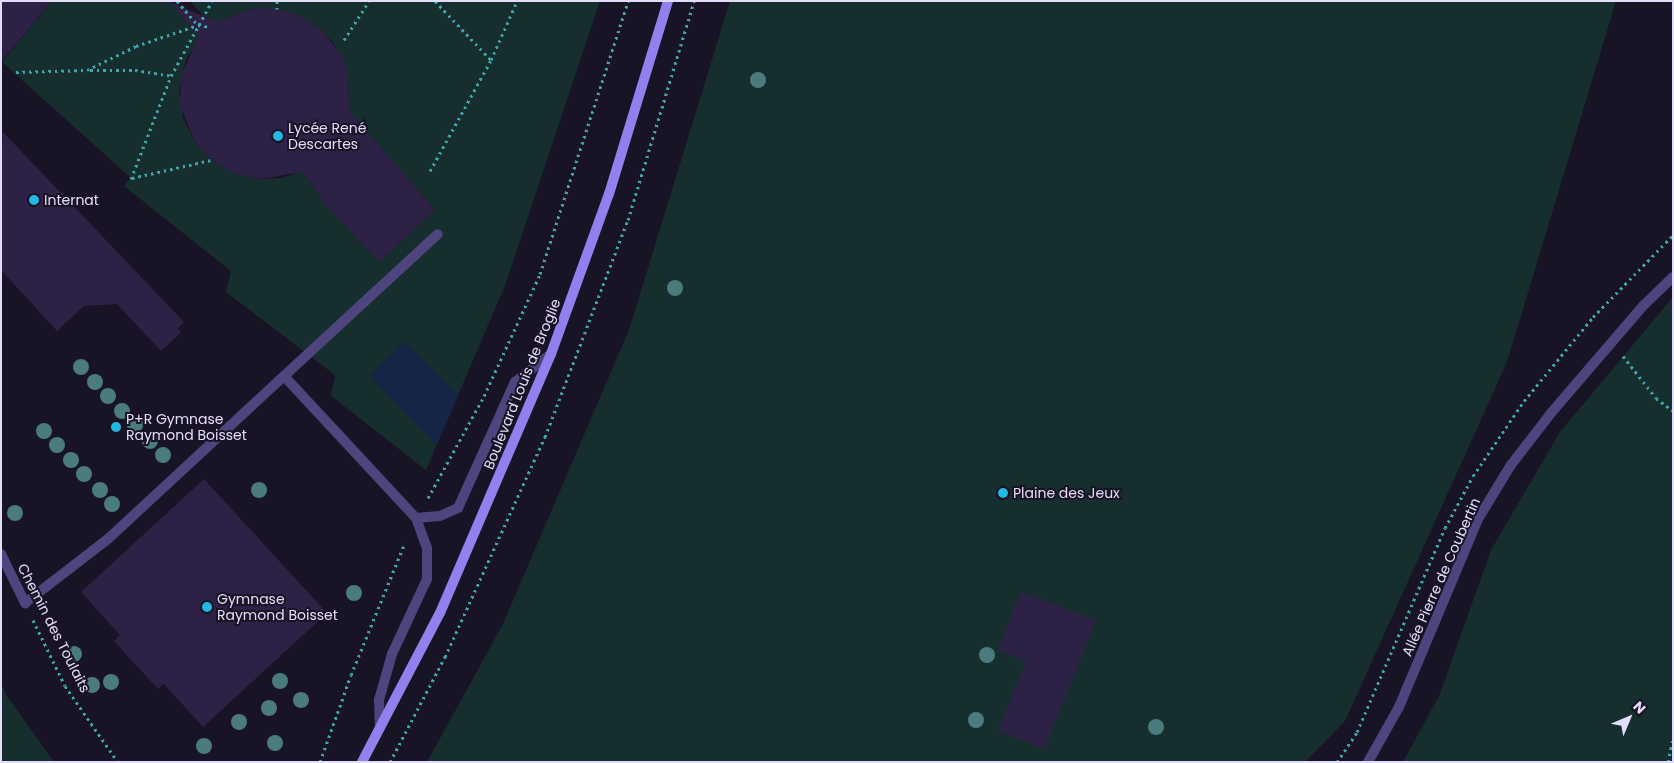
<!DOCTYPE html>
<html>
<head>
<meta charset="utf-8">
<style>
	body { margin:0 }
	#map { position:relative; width:1674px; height:763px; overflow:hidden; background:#191326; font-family:Poppins,sans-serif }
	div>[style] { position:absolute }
	.green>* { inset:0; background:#172e2f }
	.water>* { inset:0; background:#162448 }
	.building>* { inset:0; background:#2d2245 }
	.path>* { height:3px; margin-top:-1.5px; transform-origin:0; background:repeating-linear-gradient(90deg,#41a5ab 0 2.5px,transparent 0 6.5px) }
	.service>* { height:10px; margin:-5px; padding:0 5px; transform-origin:5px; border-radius:5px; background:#4e457f }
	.minor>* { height:10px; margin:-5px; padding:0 5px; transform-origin:5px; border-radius:5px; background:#4e457f }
	.secondary>* { height:10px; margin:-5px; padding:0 5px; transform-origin:5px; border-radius:5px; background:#9081ee }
	.trees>* { width:16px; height:16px; margin:-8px; border-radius:50%; background:#4a7c7d }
	.dots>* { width:14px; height:14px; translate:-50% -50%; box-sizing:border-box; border:2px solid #191326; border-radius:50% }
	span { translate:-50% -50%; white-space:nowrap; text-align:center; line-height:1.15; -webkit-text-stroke:4px #191326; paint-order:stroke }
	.poi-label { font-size:14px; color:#e4ddfa }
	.left { translate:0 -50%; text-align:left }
	.street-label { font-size:14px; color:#e4ddfa }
	.frame { position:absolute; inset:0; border:2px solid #e4ddfa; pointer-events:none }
	.north { position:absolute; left:1604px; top:693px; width:50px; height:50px; -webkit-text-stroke:4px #191326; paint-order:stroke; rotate:45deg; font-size:14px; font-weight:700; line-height:20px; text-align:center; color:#e4ddfa }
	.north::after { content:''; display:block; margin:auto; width:18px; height:22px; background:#e4ddfa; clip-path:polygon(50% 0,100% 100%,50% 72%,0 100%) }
</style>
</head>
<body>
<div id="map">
	<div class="green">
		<i style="clip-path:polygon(52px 1px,169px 1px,194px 30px,204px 33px,186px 59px,179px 90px,183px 118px,195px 142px,211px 160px,233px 173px,259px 179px,281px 178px,302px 171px,324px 203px,379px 262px,435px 210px,349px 111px,348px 74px,333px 43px,323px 31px,296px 14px,254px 8px,217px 22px,203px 16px,190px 1px,600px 1px,506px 283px,426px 470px,331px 396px,335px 375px,226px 292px,231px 271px,124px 186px,131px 178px,2px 62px)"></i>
		<i style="clip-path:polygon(730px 1px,1616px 1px,1507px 362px,1345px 721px,1305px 762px,427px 762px,503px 624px,629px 330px)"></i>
		<i style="clip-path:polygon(1673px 297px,1673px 762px,1403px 762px,1439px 696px,1491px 550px,1560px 432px)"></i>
		<i style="clip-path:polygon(1px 683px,7px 696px,54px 762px,1px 762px)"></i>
	</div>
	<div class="water">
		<i style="clip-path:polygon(405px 342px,458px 396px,437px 445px,370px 376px)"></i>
	</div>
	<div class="building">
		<i style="clip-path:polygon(1px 1px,52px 1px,1px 62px)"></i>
		<i style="clip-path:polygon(169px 1px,217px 22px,254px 8px,277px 9px,296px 14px,323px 31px,342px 57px,348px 74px,349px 111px,435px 210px,379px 262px,324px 203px,303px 172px,259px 179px,233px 173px,211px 160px,195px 142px,180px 105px,181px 76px,199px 36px)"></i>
		<i style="clip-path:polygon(1px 130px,184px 322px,178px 328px,181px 332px,161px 351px,117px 304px,84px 306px,57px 331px,1px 270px)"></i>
		<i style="clip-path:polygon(204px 479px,327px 613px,203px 727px,164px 684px,158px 689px,114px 641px,120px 635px,81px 592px)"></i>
		<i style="clip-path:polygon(1021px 592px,1096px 620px,1044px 749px,998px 731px,1026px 661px,998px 650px)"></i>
	</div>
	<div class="path">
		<i style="left:177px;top:1px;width:32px;rotate:49deg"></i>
		<i style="left:198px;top:25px;width:12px;rotate:9deg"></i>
		<i style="left:277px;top:1px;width:8px;rotate:90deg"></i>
		<i style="left:435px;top:1px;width:81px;rotate:46.5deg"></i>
		<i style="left:344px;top:40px;width:46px;rotate:-57.3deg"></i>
		<i style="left:90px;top:70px;width:45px"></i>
		<i style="left:135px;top:70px;width:36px;rotate:9deg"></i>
		<i style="left:16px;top:72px;width:71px;rotate:-1.6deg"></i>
		<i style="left:87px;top:70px;width:55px;rotate:-26.1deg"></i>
		<i style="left:136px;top:46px;width:65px;rotate:-18.7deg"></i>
		<i style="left:430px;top:171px;width:127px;rotate:-61.2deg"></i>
		<i style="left:491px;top:60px;width:64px;rotate:-66.2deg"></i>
		<i style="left:132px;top:178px;width:81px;rotate:-12.8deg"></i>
		<i style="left:131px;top:179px;width:110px;rotate:-68.8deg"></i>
		<i style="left:171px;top:76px;width:85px;rotate:-61.3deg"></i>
		<i style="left:1623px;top:356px;width:53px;rotate:51.8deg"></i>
		<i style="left:1656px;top:398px;width:21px;rotate:37deg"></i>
		<i style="left:428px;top:498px;width:116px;rotate:-61.2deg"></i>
		<i style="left:484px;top:396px;width:134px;rotate:-65.3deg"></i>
		<i style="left:540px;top:274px;width:287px;rotate:-72.1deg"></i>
		<i style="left:33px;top:620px;width:73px;rotate:64.1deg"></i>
		<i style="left:65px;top:686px;width:93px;rotate:55.1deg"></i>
		<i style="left:320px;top:762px;width:92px;rotate:-70.4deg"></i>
		<i style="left:351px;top:675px;width:143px;rotate:-67.8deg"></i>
		<i style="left:390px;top:762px;width:119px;rotate:-62.4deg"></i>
		<i style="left:445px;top:657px;width:242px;rotate:-65.6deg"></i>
		<i style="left:545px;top:437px;width:232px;rotate:-69.1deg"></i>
		<i style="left:628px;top:220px;width:229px;rotate:-73.2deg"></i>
		<i style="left:1337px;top:762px;width:36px;rotate:-56deg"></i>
		<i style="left:1357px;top:732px;width:222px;rotate:-66.7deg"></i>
		<i style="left:1445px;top:528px;width:59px;rotate:-61.7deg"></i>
		<i style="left:1473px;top:476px;width:91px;rotate:-55.8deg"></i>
		<i style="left:1524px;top:401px;width:109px;rotate:-50.6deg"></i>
		<i style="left:1593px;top:317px;width:115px;rotate:-45.7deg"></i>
		<i style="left:1668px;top:762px;width:25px;rotate:-78deg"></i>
	</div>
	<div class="service">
		<i style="left:284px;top:376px;width:209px;rotate:-42.7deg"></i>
		<i style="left:416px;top:518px;width:24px;rotate:-5deg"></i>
		<i style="left:440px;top:516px;width:20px;rotate:-24deg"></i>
		<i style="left:458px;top:508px;width:138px;rotate:-65.7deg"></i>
		<i style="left:515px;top:382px;width:46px;rotate:-37.9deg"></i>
		<i style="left:25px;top:603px;width:106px;rotate:-37.7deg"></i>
		<i style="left:109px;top:538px;width:238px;rotate:-42.8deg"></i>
		<i style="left:284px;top:376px;width:194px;rotate:47.1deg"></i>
		<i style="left:416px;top:518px;width:32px;rotate:70deg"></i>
		<i style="left:427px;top:548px;width:31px;rotate:90deg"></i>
		<i style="left:427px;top:579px;width:83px;rotate:115deg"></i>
		<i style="left:392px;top:654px;width:48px;rotate:105.8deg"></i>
		<i style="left:379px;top:700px;width:28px;rotate:88deg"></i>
	</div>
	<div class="minor">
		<i style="left:1px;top:554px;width:55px;rotate:63.9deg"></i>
		<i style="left:1368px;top:762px;width:63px;rotate:-60.6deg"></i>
		<i style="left:1399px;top:707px;width:204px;rotate:-67.2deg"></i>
		<i style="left:1478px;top:519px;width:63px;rotate:-58.6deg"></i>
		<i style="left:1511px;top:465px;width:66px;rotate:-52.4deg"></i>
		<i style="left:1551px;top:413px;width:143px;rotate:-49.3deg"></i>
		<i style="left:1644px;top:305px;width:40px;rotate:-44deg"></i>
	</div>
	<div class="secondary">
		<i style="left:362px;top:762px;width:168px;rotate:-62.4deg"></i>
		<i style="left:440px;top:613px;width:282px;rotate:-66.8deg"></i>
		<i style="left:551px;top:354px;width:170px;rotate:-70.1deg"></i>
		<i style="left:609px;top:194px;width:202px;rotate:-73deg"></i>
	</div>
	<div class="trees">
		<i style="left:758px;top:80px"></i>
		<i style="left:675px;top:288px"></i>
		<i style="left:81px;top:367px"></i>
		<i style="left:95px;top:382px"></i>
		<i style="left:108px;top:396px"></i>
		<i style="left:122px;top:411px"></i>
		<i style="left:135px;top:425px"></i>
		<i style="left:44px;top:431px"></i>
		<i style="left:150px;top:441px"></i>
		<i style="left:57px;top:445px"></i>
		<i style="left:163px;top:455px"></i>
		<i style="left:71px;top:460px"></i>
		<i style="left:84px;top:474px"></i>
		<i style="left:100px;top:490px"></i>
		<i style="left:259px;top:490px"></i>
		<i style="left:112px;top:504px"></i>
		<i style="left:15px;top:513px"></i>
		<i style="left:354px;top:593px"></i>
		<i style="left:74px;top:654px"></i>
		<i style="left:987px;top:655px"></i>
		<i style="left:280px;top:681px"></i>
		<i style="left:111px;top:682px"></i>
		<i style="left:92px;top:685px"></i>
		<i style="left:301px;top:700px"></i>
		<i style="left:269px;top:708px"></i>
		<i style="left:976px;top:720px"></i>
		<i style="left:239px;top:722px"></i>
		<i style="left:1156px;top:727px"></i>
		<i style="left:275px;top:743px"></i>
		<i style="left:204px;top:746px"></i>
	</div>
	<div class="dots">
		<i style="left:278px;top:136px;background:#23b8e1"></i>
		<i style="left:34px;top:200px;background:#23b8e1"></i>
		<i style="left:116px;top:427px;background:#23b8e1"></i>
		<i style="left:1003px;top:493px;background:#23b8e1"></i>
		<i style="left:207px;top:607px;background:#23b8e1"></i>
	</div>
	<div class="poi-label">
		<span class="left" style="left:288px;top:136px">Lycée René<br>Descartes</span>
		<span class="left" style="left:44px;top:200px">Internat</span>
		<span class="left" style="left:126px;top:427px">P+R Gymnase<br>Raymond Boisset</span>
		<span class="left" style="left:1013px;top:493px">Plaine des Jeux</span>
		<span class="left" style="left:217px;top:607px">Gymnase<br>Raymond Boisset</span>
	</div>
	<div class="street-label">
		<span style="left:522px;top:384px;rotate:-68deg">Boulevard Louis de Broglie</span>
		<span style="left:1441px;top:577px;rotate:-66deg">Allée Pierre de Coubertin</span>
		<span style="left:54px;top:628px;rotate:63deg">Chemin des Toulaits</span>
	</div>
	<div class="frame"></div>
	<div class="north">N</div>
</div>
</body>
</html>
